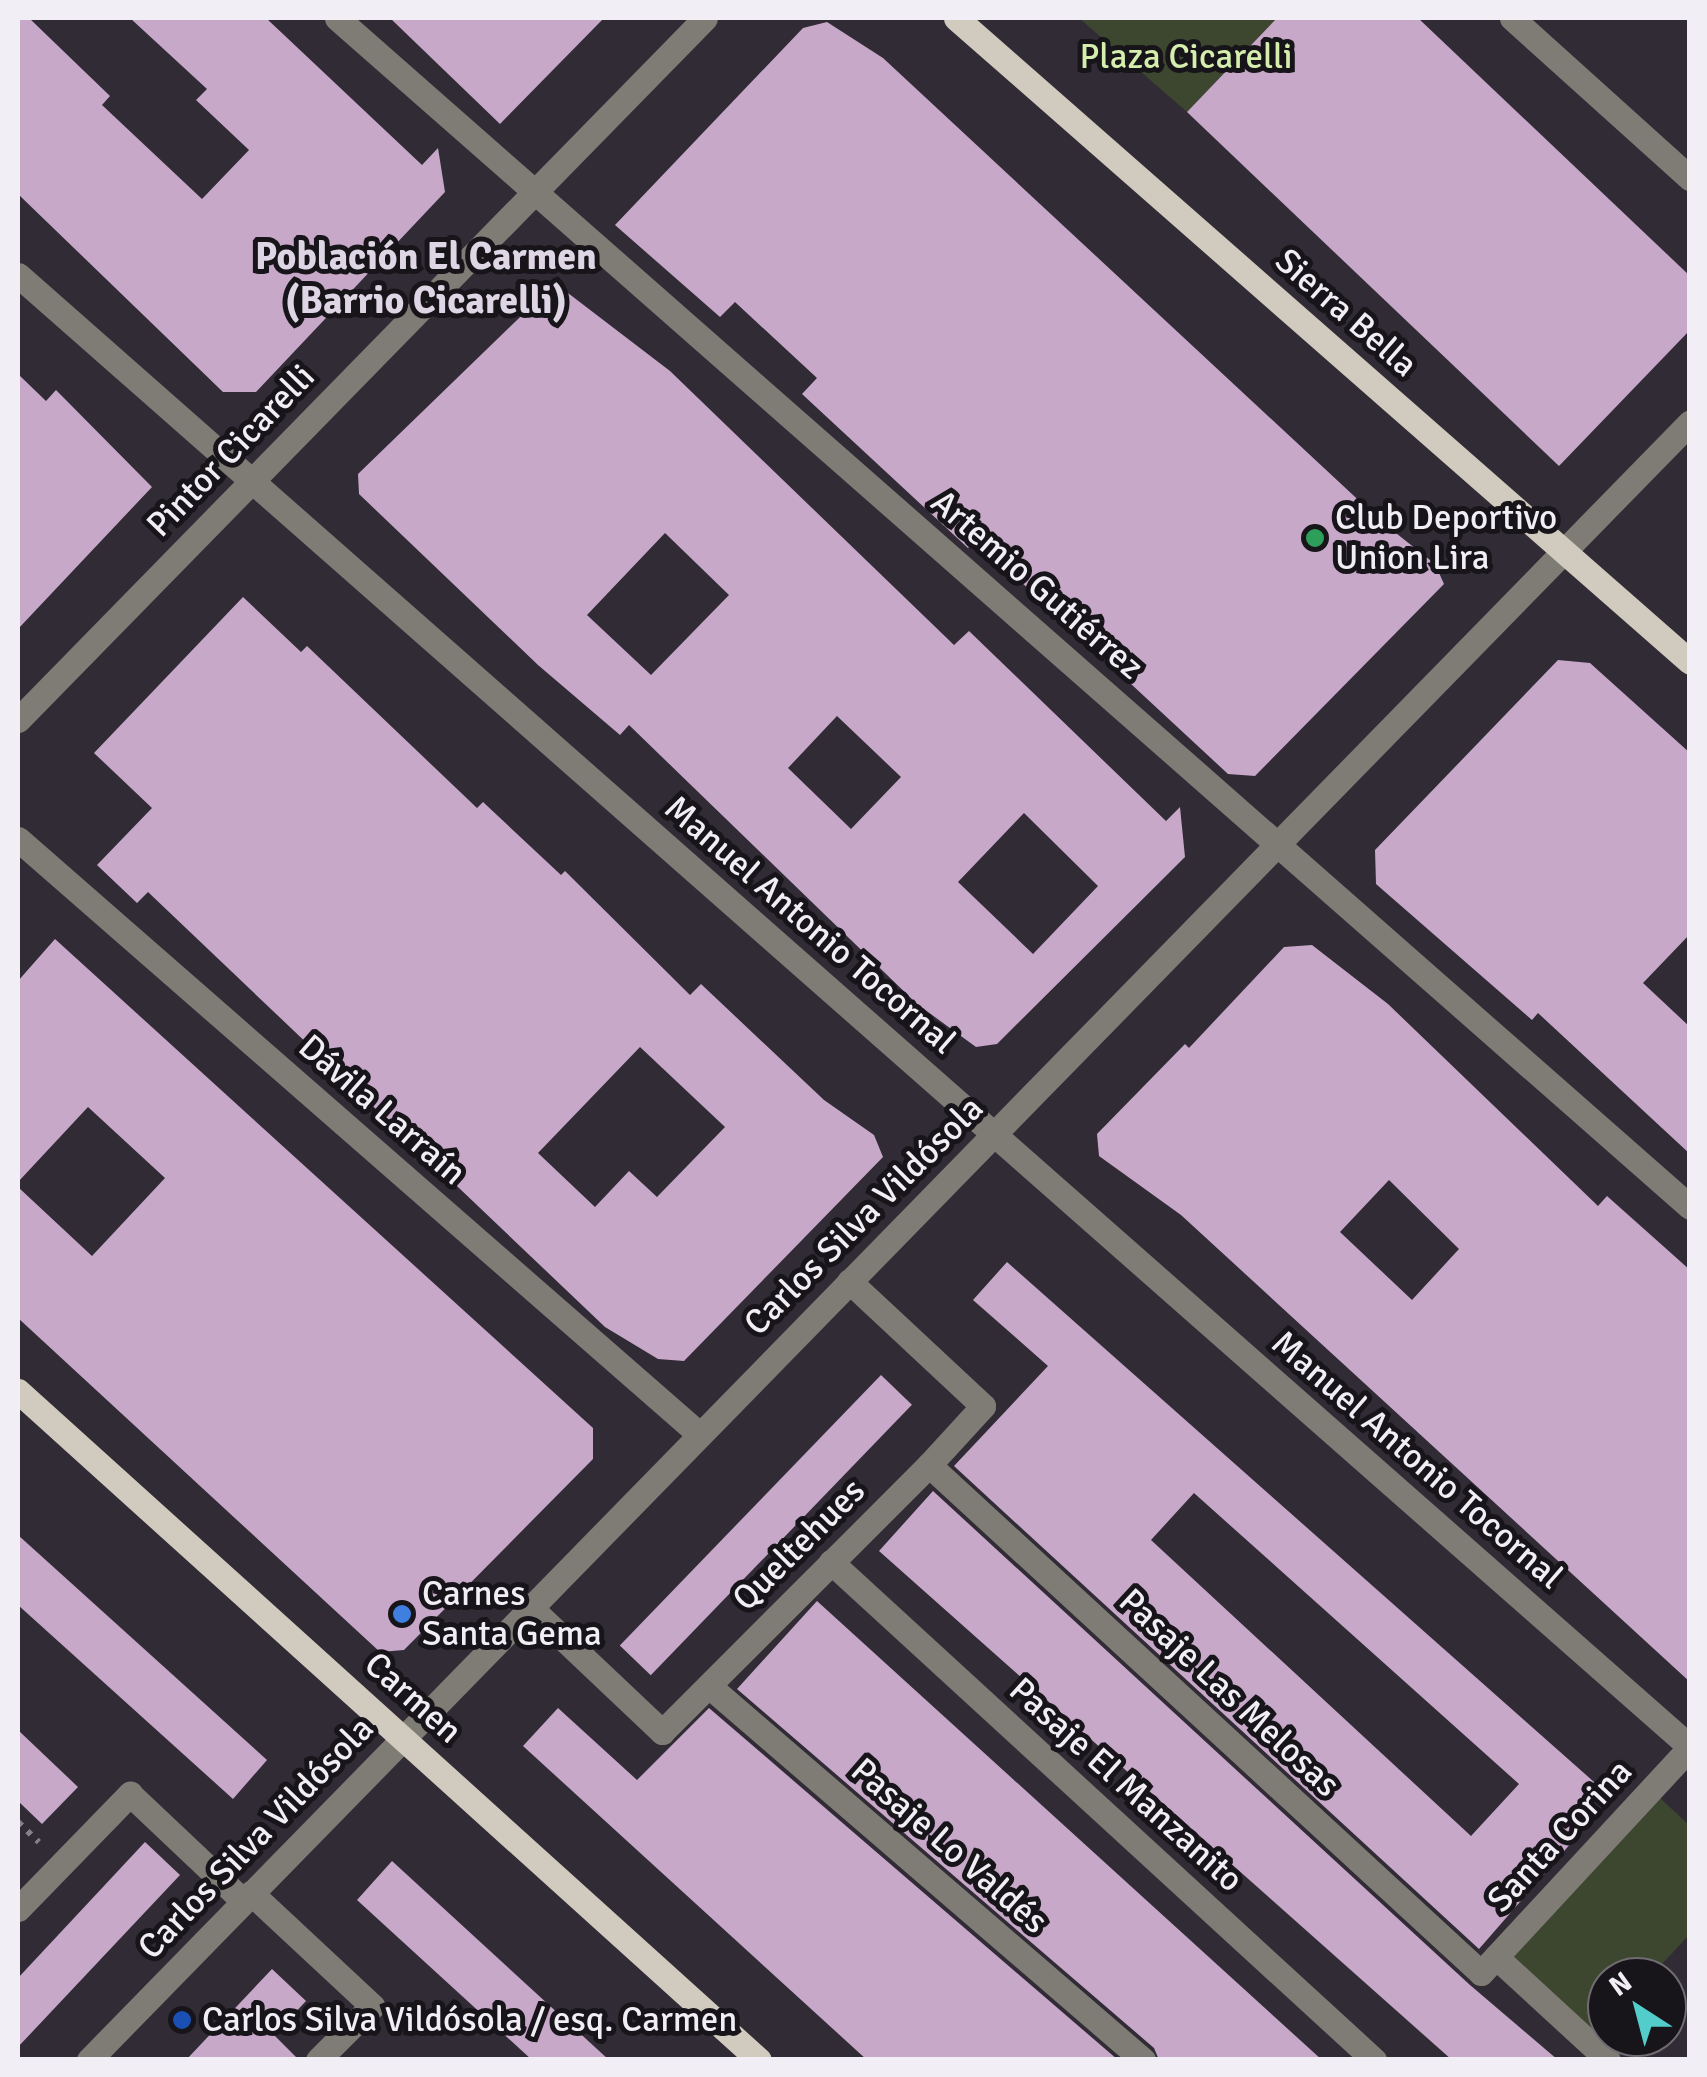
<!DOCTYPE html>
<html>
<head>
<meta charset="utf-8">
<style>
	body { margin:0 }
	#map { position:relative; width:1707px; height:2077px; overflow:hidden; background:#312b36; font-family:Signika,sans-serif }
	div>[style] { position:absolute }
	.green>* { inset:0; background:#3d462f }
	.building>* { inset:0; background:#c7a8c9; transform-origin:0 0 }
	.path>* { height:6px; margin-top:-3px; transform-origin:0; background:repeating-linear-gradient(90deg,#847f88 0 5px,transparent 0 13px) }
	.minor>* { height:25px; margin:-12.5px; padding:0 12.5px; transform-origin:12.5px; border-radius:12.5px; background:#7f7c76 }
	.major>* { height:25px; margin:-12.5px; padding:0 12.5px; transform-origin:12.5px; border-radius:12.5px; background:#d1cabe }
	.dots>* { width:28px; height:28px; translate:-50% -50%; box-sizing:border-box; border:5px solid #17151a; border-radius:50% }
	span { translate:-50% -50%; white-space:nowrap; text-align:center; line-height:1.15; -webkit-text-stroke:10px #17151a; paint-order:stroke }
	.park-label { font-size:35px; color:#d5eeae }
	.street-label { font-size:35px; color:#f2eef5 }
	.poi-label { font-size:35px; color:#f2eef5 }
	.left { translate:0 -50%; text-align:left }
	.neighbourhood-label { font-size:38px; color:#ded6e4; font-weight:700 }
	.frame { position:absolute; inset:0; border:20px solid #f2eef5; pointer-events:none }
	.north { position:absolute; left:1587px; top:1957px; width:100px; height:100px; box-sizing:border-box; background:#17151a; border:2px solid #6f6c72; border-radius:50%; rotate:324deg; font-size:28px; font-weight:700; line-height:40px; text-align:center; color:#f2eef5 }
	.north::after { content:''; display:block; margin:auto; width:35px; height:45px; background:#52cdcb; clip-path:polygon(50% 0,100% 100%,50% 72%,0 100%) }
</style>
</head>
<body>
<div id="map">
	<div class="green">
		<i style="clip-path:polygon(1079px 18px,1277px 18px,1187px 112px)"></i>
		<i style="clip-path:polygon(1647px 1786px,1689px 1825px,1689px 1935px,1650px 1977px,1607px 1977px,1607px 2024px,1597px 2035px,1500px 1945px)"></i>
	</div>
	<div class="building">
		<i style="clip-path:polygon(18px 18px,29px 18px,110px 96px,102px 105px,202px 199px,249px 150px,196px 100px,207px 89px,130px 18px,266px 18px,422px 165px,438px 148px,445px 192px,256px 392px,223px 392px,18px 194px)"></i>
		<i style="clip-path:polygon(390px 18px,604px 18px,500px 124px)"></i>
		<i style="clip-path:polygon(1277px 18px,1418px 18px,1690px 276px,1690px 330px,1559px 466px,1187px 112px)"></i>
		<i style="clip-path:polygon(827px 22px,883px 58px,1382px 522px,1435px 564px,1444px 584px,1255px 776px,1228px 774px,976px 540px,968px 548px,802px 394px,817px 378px,735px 302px,720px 317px,615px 225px,803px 28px)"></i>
		<i style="clip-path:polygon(evenodd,564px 290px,670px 371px,954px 645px,969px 631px,1166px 821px,1180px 807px,1185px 857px,997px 1044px,976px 1047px,917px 1004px,629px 725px,620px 735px,538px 665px,359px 494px,358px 474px,547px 291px,564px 290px,665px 533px,729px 595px,651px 675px,587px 615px,665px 533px,564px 290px,837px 716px,901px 777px,851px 829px,788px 768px,837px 716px,564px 290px,1024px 813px,1098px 886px,1033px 954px,958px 882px,1024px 813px)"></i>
		<i style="clip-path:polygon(18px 374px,46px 401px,56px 390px,152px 487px,18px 629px)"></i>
		<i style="clip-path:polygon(evenodd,243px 597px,301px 652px,307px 646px,477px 808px,483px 802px,561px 875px,565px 871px,690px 995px,701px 984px,824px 1100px,874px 1135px,883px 1157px,684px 1361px,658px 1359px,605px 1327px,148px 892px,137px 903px,97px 865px,152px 808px,94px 753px,243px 597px,640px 1047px,725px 1127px,657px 1197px,629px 1171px,595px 1207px,538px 1153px,640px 1047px)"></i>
		<i style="clip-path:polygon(1558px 660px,1590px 663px,1690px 753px,1690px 934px,1643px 983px,1690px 1027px,1690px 1154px,1538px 1013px,1532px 1020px,1376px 884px,1375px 850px)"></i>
		<i style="clip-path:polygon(55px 939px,593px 1428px,593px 1459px,404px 1650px,380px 1652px,18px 1318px,18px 1187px,92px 1256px,165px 1178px,88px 1107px,18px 1182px,18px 981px)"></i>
		<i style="clip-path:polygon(evenodd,1312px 945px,1388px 1004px,1598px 1206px,1607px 1196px,1690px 1270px,1690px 1682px,1181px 1215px,1099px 1156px,1097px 1134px,1185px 1044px,1189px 1048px,1284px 947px,1312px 945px,1389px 1180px,1459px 1249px,1412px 1300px,1340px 1232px,1389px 1180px)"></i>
		<i style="clip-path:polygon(evenodd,1007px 1262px,1611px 1797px,1479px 1949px,954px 1466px,1048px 1366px,973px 1300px,1007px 1262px,1194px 1493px,1519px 1784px,1471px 1836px,1151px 1540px,1194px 1493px)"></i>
		<i style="left:881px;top:1375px;width:43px;height:376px;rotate:44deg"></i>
		<i style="clip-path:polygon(933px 1491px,1470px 1985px,1558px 2060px,1452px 2060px,879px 1551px)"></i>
		<i style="clip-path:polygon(18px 1535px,267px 1760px,233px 1799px,18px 1605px)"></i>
		<i style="clip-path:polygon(817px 1601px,1322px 2060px,1159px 2060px,1154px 2048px,737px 1689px)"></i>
		<i style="clip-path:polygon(558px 1708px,637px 1780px,709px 1708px,1118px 2060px,867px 2060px,523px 1746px)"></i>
		<i style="clip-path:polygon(18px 1730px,78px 1787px,42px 1824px,18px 1801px)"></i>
		<i style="clip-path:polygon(145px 1842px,180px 1875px,18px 2047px,18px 1978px)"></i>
		<i style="clip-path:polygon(392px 1861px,609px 2060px,532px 2060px,357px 1900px)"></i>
		<i style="clip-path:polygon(272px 1969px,306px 2001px,274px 2035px,299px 2060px,186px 2060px)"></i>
	</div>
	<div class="path">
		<i style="left:18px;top:1822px;width:29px;rotate:44deg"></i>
	</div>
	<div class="minor">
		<i style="left:337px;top:18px;width:1801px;rotate:41.31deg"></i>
		<i style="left:1512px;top:18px;width:239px;rotate:42deg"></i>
		<i style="left:18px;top:275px;width:2228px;rotate:41.36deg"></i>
		<i style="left:18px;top:720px;width:982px;rotate:-45.62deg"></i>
		<i style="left:18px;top:839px;width:904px;rotate:41.14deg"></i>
		<i style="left:929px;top:1465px;width:750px;rotate:42.62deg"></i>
		<i style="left:1481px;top:1973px;width:308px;rotate:-47.2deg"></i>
		<i style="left:831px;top:1562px;width:737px;rotate:42.52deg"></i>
		<i style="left:530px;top:1607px;width:182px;rotate:43.4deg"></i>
		<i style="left:662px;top:1732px;width:378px;rotate:-45deg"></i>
		<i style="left:929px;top:1465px;width:80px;rotate:-47.5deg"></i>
		<i style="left:983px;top:1406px;width:183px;rotate:-137deg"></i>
		<i style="left:709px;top:1686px;width:573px;rotate:40.75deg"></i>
		<i style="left:251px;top:1893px;width:166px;rotate:43deg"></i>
		<i style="left:372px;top:2006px;width:76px;rotate:135deg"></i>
		<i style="left:18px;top:1909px;width:161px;rotate:-45.8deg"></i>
		<i style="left:130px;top:1794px;width:156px;rotate:43.4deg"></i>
		<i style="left:1496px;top:1957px;width:152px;rotate:42.6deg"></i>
		<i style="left:89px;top:2060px;width:2290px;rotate:-45.65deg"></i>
	</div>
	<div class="major">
		<i style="left:956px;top:18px;width:976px;rotate:41.26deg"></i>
		<i style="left:18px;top:1391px;width:998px;rotate:42.08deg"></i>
	</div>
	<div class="dots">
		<i style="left:1315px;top:538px;background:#2e9e5b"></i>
		<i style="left:402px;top:1614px;background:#3f7fe0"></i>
		<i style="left:182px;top:2020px;background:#1a4fb4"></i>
	</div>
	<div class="park-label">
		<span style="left:1186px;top:57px">Plaza Cicarelli</span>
	</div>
	<div class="street-label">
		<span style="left:1346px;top:313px;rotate:41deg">Sierra Bella</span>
		<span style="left:231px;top:451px;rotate:-46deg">Pintor Cicarelli</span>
		<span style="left:1037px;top:585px;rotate:41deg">Artemio Gutiérrez</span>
		<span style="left:810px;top:925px;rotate:41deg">Manuel Antonio Tocornal</span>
		<span style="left:382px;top:1110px;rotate:41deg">Dávila Larraín</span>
		<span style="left:864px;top:1216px;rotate:-45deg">Carlos Silva Vildósola</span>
		<span style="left:1417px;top:1460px;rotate:41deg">Manuel Antonio Tocornal</span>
		<span style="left:799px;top:1545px;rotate:-45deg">Queltehues</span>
		<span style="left:1229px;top:1693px;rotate:43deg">Pasaje Las Melosas</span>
		<span style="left:413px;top:1698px;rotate:42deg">Carmen</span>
		<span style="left:1126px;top:1785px;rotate:42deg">Pasaje El Manzanito</span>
		<span style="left:1560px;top:1836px;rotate:-47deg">Santa Corina</span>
		<span style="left:256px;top:1838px;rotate:-46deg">Carlos Silva Vildósola</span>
		<span style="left:949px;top:1846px;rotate:41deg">Pasaje Lo Valdés</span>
	</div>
	<div class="poi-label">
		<span class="left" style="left:1335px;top:538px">Club Deportivo<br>Union Lira</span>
		<span class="left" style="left:422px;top:1614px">Carnes<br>Santa Gema</span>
		<span class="left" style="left:202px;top:2020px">Carlos Silva Vildósola / esq. Carmen</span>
	</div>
	<div class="neighbourhood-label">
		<span style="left:426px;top:279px">Población El Carmen<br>(Barrio Cicarelli)</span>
	</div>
	<div class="frame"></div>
	<div class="north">N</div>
</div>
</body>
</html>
